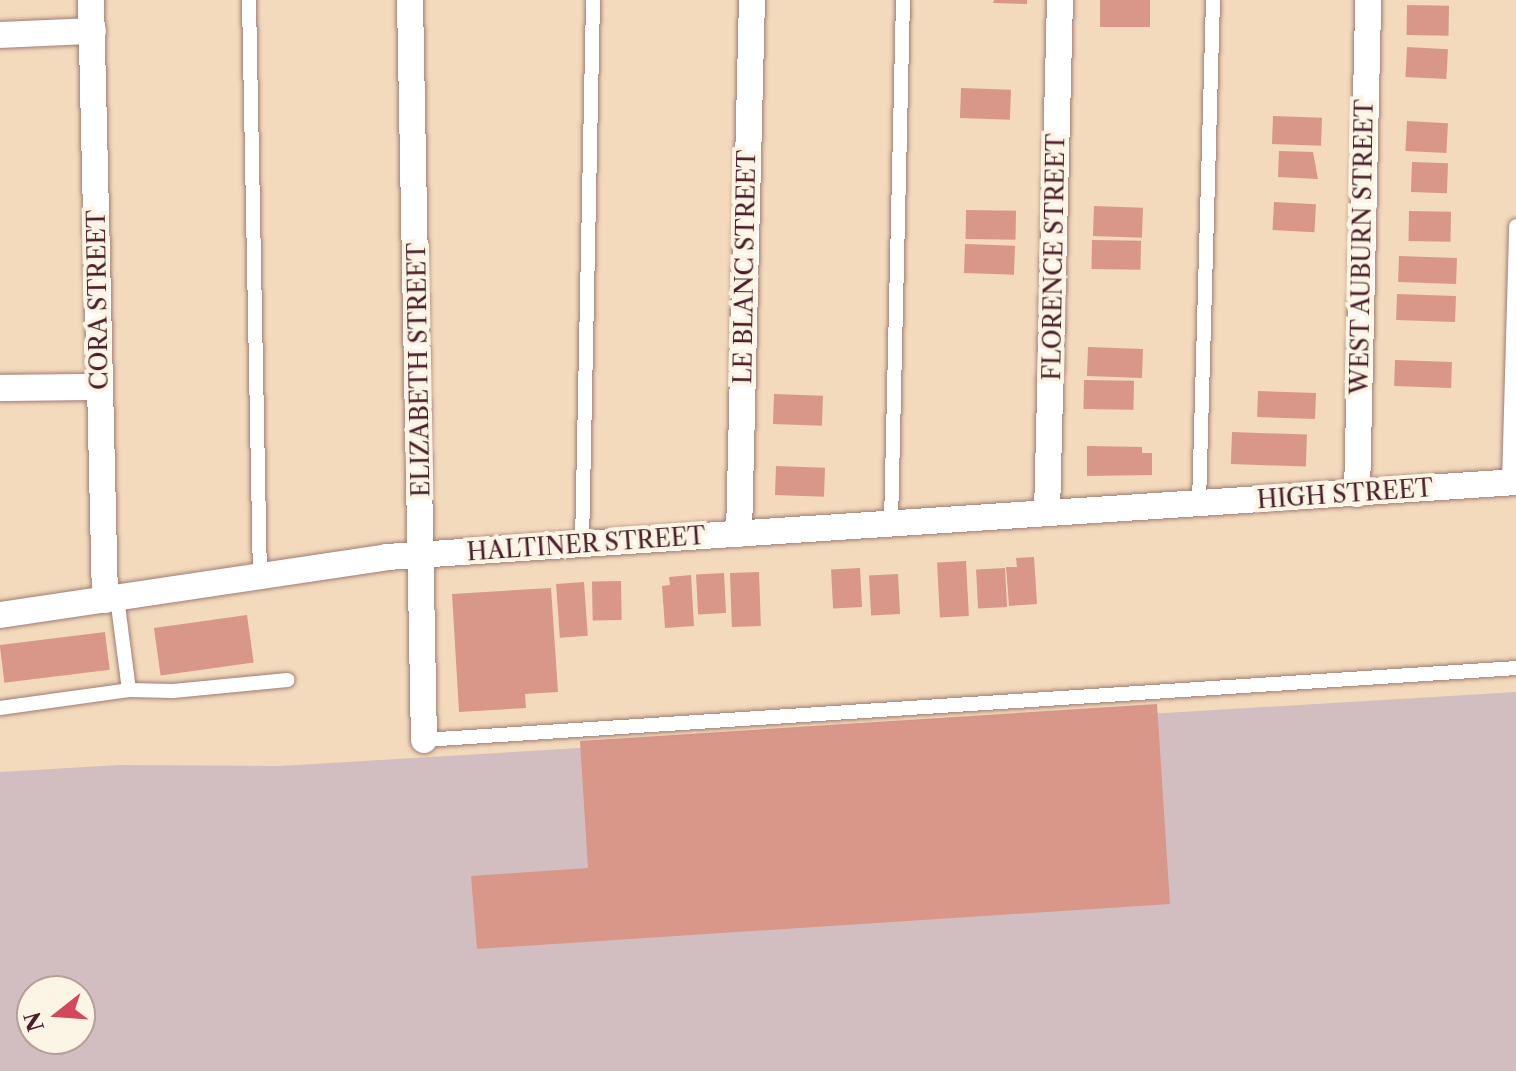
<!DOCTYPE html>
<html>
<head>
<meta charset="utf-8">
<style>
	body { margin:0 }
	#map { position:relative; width:1516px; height:1071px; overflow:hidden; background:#f4dabc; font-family:"Libre Caslon Text",serif }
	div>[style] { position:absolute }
	.industrial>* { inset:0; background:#d2bec1 }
	.building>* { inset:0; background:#d89788; transform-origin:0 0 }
	.roads { filter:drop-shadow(0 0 2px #9f7c74) drop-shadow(0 0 2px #9f7c74) }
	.service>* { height:14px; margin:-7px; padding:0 7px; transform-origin:7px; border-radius:7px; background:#fff }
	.minor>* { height:26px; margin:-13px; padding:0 13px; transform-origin:13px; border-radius:13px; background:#fff }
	span { translate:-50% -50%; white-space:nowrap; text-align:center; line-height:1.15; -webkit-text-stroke:8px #fcf5e5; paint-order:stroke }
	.street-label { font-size:24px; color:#4a1f2b }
	.north { position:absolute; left:16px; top:975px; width:80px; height:80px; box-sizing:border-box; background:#fcf5e5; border:2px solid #b59f9b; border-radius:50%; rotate:253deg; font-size:22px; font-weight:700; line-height:32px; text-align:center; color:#4a1f2b }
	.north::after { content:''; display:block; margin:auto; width:28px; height:36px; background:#d1495b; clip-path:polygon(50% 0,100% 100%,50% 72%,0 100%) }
</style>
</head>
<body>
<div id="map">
	<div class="industrial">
		<i style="clip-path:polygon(evenodd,1516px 692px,1516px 1071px,0 1071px,0 772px,119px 765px,280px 766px,1516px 692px,32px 991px,80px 991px,80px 1039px,32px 1039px,32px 991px)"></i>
	</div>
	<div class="building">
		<i style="clip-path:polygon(994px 0,1027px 0,1027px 4px,993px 3px)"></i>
		<i style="left:1100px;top:0;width:50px;height:27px"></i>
		<i style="left:1407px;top:5px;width:42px;height:30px;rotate:1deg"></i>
		<i style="left:1407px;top:47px;width:41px;height:30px;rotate:3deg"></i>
		<i style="left:961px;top:88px;width:50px;height:30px;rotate:2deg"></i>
		<i style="left:1273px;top:116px;width:49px;height:28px;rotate:2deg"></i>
		<i style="left:1407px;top:121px;width:41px;height:30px;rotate:3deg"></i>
		<i style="clip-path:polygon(1279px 151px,1313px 152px,1318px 179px,1278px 177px)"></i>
		<i style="left:1412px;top:162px;width:36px;height:30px;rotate:2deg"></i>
		<i style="left:1274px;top:202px;width:42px;height:28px;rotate:3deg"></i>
		<i style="left:1094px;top:206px;width:49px;height:30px;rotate:2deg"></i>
		<i style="left:966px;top:210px;width:50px;height:29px;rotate:1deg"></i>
		<i style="left:1409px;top:211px;width:42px;height:30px;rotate:1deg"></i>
		<i style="left:1092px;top:240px;width:49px;height:29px;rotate:1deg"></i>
		<i style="left:965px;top:244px;width:50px;height:29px;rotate:2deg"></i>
		<i style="left:1399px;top:256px;width:58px;height:26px;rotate:2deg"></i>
		<i style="left:1397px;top:294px;width:59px;height:26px;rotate:2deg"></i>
		<i style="left:1088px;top:347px;width:55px;height:29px;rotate:2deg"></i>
		<i style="left:1395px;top:360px;width:57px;height:26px;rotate:2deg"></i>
		<i style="left:1084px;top:380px;width:50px;height:29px;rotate:1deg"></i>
		<i style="left:1258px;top:391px;width:58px;height:26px;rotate:2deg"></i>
		<i style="left:774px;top:394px;width:49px;height:30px;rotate:2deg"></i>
		<i style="left:1232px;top:432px;width:75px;height:32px;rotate:2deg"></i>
		<i style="clip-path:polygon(1087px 446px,1142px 447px,1142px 453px,1152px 453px,1152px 475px,1087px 476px)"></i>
		<i style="left:776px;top:466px;width:49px;height:29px;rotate:2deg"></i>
		<i style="clip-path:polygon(1034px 557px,1037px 604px,1009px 606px,1006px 567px,1017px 567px,1016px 558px)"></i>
		<i style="left:966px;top:561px;width:55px;height:29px;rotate:87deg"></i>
		<i style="left:860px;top:568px;width:39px;height:29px;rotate:87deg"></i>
		<i style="left:1005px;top:568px;width:39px;height:29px;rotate:87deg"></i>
		<i style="left:759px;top:572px;width:54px;height:29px;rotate:88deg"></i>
		<i style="left:724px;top:573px;width:40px;height:28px;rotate:87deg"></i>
		<i style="left:898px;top:574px;width:40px;height:29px;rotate:87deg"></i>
		<i style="clip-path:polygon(691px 575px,694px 626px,665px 628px,662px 586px,670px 585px,669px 577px)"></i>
		<i style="left:621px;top:581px;width:39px;height:29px;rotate:89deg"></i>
		<i style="left:584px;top:582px;width:54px;height:28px;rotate:86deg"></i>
		<i style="clip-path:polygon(551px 588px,558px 692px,525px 694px,526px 708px,459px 712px,452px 594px)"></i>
		<i style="left:247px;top:615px;width:48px;height:94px;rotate:82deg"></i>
		<i style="left:105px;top:632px;width:38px;height:106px;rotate:83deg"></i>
		<i style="clip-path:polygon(1157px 704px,1170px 904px,477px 949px,471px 876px,588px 868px,580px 741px)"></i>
	</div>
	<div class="roads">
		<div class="service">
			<i style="left:249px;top:0;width:576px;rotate:88.91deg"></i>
			<i style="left:1509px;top:483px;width:257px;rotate:-88.4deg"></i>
			<i style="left:1199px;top:504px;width:504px;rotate:-88.41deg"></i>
			<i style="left:891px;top:524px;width:524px;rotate:-88.69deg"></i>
			<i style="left:582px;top:544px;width:544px;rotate:-88.84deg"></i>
			<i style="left:129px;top:690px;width:44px;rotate:1.3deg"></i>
			<i style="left:173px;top:691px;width:115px;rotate:-5.5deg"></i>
			<i style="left:0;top:708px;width:130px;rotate:-7.9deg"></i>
			<i style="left:129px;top:690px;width:93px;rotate:-97.4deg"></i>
			<i style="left:424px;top:740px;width:1094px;rotate:-3.77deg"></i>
		</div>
		<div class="minor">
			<i style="left:91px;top:0;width:600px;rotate:88.66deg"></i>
			<i style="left:410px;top:0;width:740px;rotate:88.92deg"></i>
			<i style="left:0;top:35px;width:93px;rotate:-2.5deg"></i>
			<i style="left:0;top:388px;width:100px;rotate:-0.6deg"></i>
			<i style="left:1357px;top:494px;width:494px;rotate:-88.7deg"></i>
			<i style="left:1047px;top:513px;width:513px;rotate:-88.55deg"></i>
			<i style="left:739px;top:534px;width:534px;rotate:-88.61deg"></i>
			<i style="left:0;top:615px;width:391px;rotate:-8.5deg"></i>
			<i style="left:387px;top:557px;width:1131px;rotate:-3.8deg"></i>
		</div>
	</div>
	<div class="street-label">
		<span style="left:1362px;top:247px;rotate:-89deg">WEST AUBURN STREET</span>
		<span style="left:1054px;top:257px;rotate:-89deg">FLORENCE STREET</span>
		<span style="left:745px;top:267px;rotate:-89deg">LE BLANC STREET</span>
		<span style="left:98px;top:300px;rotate:-91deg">CORA STREET</span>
		<span style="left:419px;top:370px;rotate:-91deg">ELIZABETH STREET</span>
		<span style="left:1345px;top:494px;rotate:-4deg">HIGH STREET</span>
		<span style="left:586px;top:544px;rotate:-4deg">HALTINER STREET</span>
	</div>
	<div class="north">N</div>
</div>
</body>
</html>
